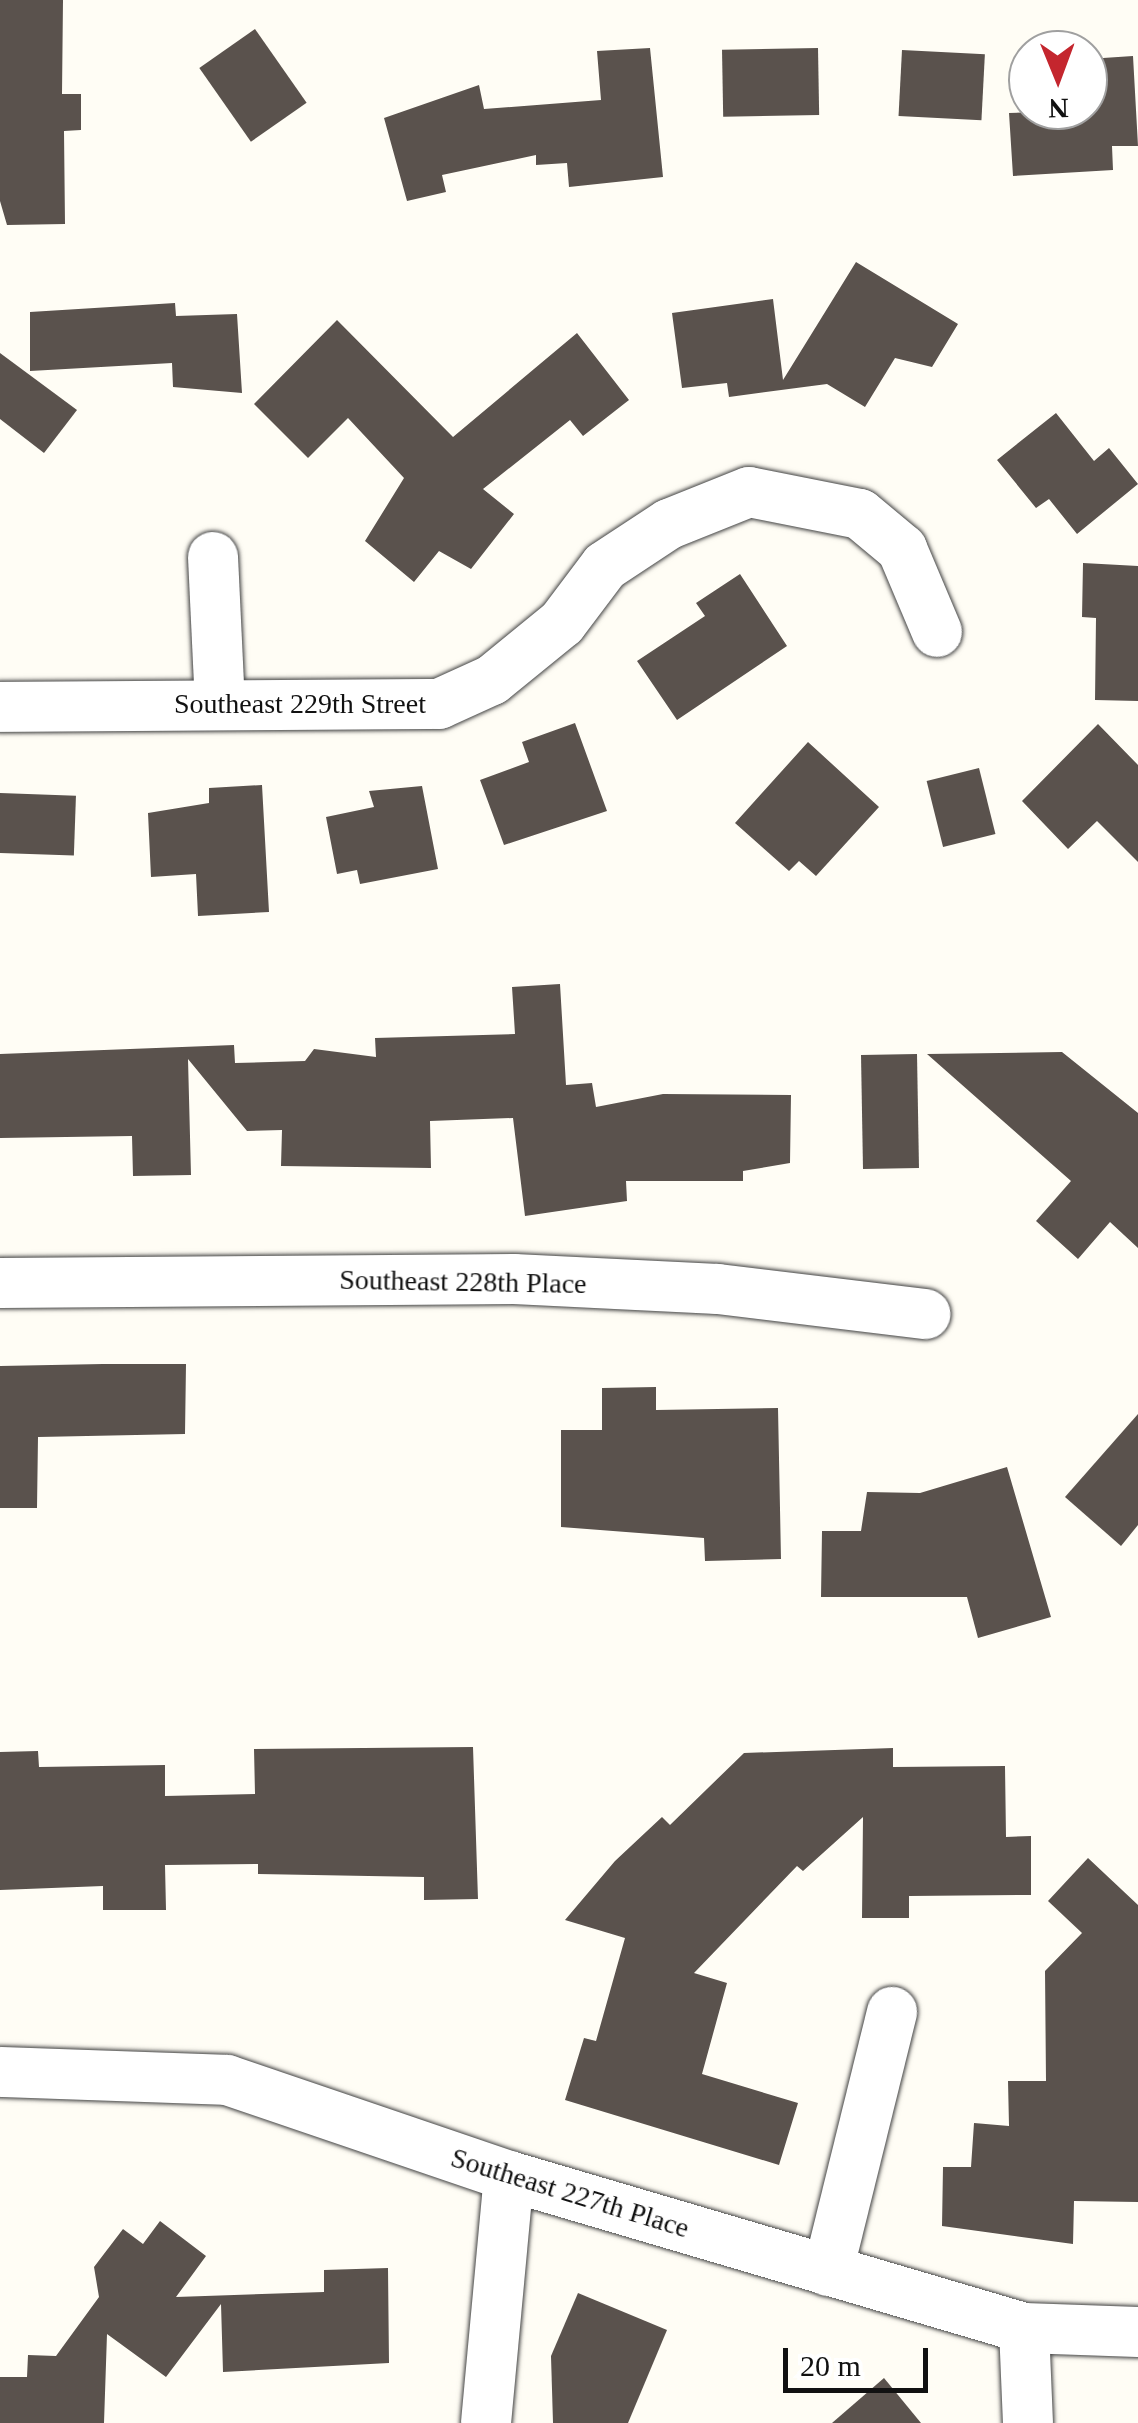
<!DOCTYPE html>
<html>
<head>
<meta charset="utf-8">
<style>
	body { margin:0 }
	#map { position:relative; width:1138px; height:2423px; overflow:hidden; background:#fffdf5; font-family:Georgia,serif }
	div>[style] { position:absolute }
	.building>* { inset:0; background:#5a524d; transform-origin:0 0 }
	.roads { filter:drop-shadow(0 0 2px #444) drop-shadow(0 0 2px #444) }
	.minor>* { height:50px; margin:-25px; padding:0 25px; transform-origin:25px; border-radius:25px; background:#fff }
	span { translate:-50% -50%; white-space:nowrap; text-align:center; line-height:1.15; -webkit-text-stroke:10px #fff; paint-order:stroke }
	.street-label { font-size:28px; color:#111 }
	.north { position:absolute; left:1008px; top:30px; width:100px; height:100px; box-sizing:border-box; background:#fff; border:2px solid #a0a0a0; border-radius:50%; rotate:179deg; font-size:28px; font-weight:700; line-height:40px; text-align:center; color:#111 }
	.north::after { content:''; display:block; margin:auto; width:35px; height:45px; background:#c4262e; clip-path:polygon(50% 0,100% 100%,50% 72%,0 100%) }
	.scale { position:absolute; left:783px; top:2348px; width:145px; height:45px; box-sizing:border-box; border:5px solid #111; border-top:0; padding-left:12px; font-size:30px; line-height:35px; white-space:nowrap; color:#111; -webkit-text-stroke:8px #fff; paint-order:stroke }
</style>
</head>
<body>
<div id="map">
	<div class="building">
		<i style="clip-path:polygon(0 0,63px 0,62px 94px,81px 94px,81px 130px,64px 131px,65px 224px,7px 225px,0 201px)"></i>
		<i style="left:255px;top:29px;width:90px;height:68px;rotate:55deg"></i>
		<i style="clip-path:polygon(650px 48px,663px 177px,569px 187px,567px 163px,536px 165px,536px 155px,442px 175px,446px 192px,407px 201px,384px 118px,479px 85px,484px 109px,601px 100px,597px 51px)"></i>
		<i style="left:818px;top:48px;width:67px;height:96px;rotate:89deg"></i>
		<i style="left:902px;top:50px;width:83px;height:66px;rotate:3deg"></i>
		<i style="clip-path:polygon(1133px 56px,1138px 146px,1112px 146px,1113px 170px,1013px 176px,1009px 113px,1088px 110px,1088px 59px)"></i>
		<i style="clip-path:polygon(856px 262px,958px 324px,932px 367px,895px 358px,865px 407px,827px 384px,729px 397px,727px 383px,682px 388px,672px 313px,773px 299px,783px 380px)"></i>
		<i style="clip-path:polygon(175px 303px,176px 316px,237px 314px,242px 393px,173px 387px,172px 363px,30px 371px,30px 312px)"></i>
		<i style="clip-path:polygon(337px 320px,453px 437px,577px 333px,629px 400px,583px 436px,570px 420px,483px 489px,514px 514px,471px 569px,439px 551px,414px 582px,365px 541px,404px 478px,348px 418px,308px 458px,254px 404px)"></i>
		<i style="clip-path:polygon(0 353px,77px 410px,44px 453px,0 419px)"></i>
		<i style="clip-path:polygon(1056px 413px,1094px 461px,1109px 448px,1138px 484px,1077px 534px,1049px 499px,1036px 508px,997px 460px)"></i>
		<i style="clip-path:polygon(1083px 563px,1138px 566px,1138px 701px,1095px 700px,1096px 618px,1082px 617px)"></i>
		<i style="clip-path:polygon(740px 574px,787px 646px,677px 720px,637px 661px,705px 616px,696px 603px)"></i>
		<i style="clip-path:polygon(575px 723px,607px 811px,504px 845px,480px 780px,529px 762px,522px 742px)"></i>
		<i style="clip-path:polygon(1098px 724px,1138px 765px,1138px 862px,1097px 821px,1068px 849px,1022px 801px)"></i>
		<i style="clip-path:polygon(808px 742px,879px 807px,816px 876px,799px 861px,789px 871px,735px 823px)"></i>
		<i style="left:979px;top:768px;width:68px;height:54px;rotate:76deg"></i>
		<i style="clip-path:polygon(262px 785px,269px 912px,198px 916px,196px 874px,151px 877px,148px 813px,209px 803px,209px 788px)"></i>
		<i style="clip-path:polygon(422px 786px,438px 869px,360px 884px,357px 870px,337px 874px,326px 817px,374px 807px,369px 791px)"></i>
		<i style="left:0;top:793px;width:76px;height:60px;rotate:2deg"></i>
		<i style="clip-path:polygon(560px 984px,566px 1085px,592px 1083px,596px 1107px,663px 1094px,791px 1095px,790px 1163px,743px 1171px,743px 1181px,626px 1181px,627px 1201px,525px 1216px,513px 1118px,430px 1121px,431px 1168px,281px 1166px,282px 1130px,247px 1131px,188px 1059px,191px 1175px,133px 1176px,132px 1136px,0 1138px,0 1054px,234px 1045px,235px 1063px,305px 1061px,314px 1049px,376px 1057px,375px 1038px,515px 1034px,512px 987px)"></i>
		<i style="clip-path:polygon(1062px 1052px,1138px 1113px,1138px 1248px,1110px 1222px,1078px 1259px,1036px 1221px,1071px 1181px,927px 1054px)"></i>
		<i style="left:917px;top:1054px;width:114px;height:56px;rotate:89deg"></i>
		<i style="clip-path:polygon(103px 1364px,186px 1364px,185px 1434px,38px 1437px,37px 1508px,0 1508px,0 1366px)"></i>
		<i style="clip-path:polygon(656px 1387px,656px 1410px,778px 1408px,781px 1559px,705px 1561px,704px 1538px,561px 1527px,561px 1430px,602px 1430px,602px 1388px)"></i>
		<i style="clip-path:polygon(1138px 1414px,1138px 1525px,1121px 1546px,1065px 1497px)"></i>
		<i style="clip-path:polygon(1007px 1467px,1051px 1617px,978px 1638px,967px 1597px,821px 1597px,822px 1531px,861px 1531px,867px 1492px,920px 1493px)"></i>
		<i style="clip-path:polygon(473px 1747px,478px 1899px,424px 1900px,424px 1877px,258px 1874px,258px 1864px,165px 1865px,166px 1910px,103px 1910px,103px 1886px,0 1890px,0 1752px,38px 1751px,39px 1767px,165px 1765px,165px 1796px,255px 1794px,254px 1749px)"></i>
		<i style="clip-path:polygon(893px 1748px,893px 1767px,1005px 1766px,1006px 1837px,1031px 1836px,1031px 1895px,909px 1896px,909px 1918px,862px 1918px,863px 1817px,803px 1871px,797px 1866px,694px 1973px,727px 1983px,702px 2074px,798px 2103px,779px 2165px,565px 2100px,584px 2038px,596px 2041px,625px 1938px,565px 1920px,615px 1861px,662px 1817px,670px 1825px,744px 1753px)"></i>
		<i style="clip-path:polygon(1088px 1858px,1138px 1905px,1138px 2202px,1074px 2201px,1073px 2244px,942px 2226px,943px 2167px,971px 2167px,974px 2123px,1009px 2126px,1008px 2081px,1046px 2081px,1045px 1971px,1082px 1933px,1048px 1901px)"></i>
		<i style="clip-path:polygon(160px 2221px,206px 2256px,176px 2297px,324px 2292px,324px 2270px,388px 2268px,389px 2363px,223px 2372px,221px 2304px,166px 2377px,107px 2334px,104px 2423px,0 2423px,0 2377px,27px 2377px,28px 2355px,56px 2356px,99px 2297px,94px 2267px,123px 2229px,143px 2244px)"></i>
		<i style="clip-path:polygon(578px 2293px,667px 2330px,628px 2423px,553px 2423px,551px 2356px)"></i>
		<i style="clip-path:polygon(884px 2378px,921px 2423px,832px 2423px)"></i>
	</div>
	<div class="roads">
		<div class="minor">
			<i style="left:213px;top:557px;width:147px;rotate:87.3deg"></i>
			<i style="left:0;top:707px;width:439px;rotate:-0.4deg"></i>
			<i style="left:439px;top:704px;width:58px;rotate:-24.4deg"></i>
			<i style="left:492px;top:680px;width:90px;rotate:-39.2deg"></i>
			<i style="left:562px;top:623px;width:71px;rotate:-53deg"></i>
			<i style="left:605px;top:566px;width:77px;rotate:-33.3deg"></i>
			<i style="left:669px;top:524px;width:86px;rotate:-21.8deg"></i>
			<i style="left:749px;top:492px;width:113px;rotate:11.2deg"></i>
			<i style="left:860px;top:514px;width:55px;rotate:39.8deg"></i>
			<i style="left:902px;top:549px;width:90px;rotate:67.1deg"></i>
			<i style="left:0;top:1283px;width:514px;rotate:-0.45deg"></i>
			<i style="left:514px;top:1279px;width:204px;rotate:2.8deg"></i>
			<i style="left:718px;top:1289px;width:209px;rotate:6.9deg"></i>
			<i style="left:0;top:2072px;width:227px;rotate:2deg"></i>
			<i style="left:227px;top:2080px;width:298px;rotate:18.8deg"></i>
			<i style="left:509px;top:2176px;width:537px;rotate:16.44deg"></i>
			<i style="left:1024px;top:2328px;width:114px;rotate:2deg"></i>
			<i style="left:828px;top:2271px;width:267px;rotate:-76.1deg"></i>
			<i style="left:1024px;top:2328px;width:95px;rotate:87.6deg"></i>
			<i style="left:486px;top:2423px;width:248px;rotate:-84.7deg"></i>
		</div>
	</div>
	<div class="street-label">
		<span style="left:300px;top:704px">Southeast 229th Street</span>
		<span style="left:463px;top:1282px;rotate:1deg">Southeast 228th Place</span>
		<span style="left:570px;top:2193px;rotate:17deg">Southeast 227th Place</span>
	</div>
	<div class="north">N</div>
	<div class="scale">20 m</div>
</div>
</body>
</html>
